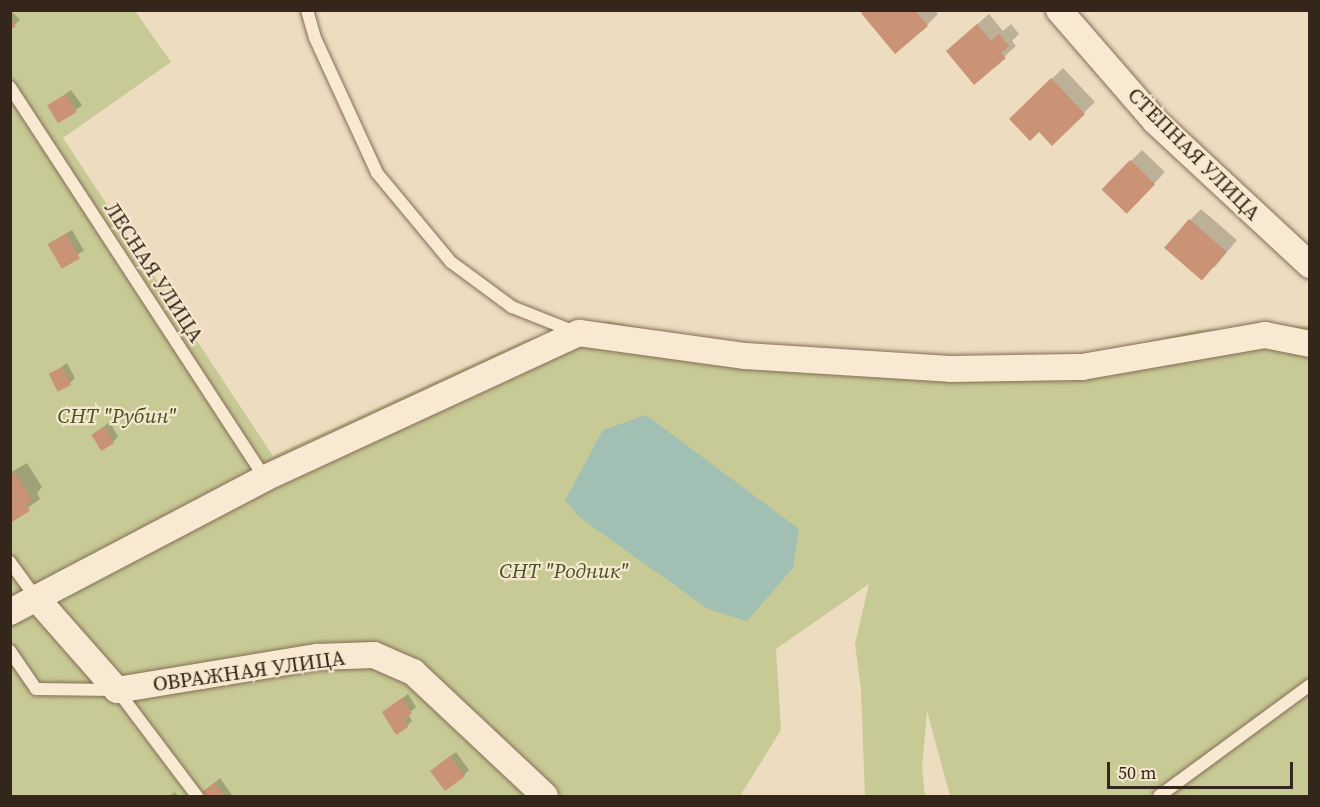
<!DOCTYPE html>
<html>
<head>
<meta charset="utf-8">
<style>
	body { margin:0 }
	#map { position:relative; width:1320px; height:807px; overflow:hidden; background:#eddcbf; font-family:"Source Serif 4",serif }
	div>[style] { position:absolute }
	.green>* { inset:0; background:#c7ca94 }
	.water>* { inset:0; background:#a2bfb4 }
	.shadow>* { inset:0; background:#0003; transform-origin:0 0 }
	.building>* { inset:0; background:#ca9375; transform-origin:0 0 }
	.roads { filter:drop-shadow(0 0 2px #856d58) drop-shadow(0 0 2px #856d58) }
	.service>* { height:12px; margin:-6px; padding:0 6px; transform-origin:6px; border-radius:6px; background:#f8ead2 }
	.minor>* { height:26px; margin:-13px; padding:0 13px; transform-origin:13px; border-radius:13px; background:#f8ead2 }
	span { translate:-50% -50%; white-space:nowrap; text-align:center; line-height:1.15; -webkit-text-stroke:4.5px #f4e7ce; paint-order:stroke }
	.street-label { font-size:21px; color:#35261c }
	.park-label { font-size:21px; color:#485123; font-style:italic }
	.frame { position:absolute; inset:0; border:12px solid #35261c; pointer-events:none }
	.scale { position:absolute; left:1107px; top:762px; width:186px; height:27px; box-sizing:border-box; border:3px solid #35261c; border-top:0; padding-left:8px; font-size:18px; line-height:21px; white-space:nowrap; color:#35261c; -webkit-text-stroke:4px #f4e7ce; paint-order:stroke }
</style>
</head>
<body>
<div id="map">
	<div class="green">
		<i style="clip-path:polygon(10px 11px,135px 11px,171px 62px,63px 138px,273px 456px,526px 340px,608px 321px,745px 349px,989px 364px,1105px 351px,1198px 330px,1309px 326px,1309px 796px,950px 796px,927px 711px,922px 768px,925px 796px,865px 796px,861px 690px,855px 644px,869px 584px,776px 649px,781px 730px,740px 796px,11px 796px)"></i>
	</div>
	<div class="water">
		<i style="clip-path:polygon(646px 415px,799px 529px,793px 568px,747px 621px,708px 609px,579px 517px,565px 500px,603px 430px)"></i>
	</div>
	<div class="shadow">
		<i style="clip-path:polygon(10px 10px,20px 20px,10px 28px)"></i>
		<i style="clip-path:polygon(866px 10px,935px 10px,938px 14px,927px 25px)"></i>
		<i style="clip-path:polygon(989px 14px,1003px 31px,1011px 24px,1019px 34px,1012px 41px,1016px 46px,975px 83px,959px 40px)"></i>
		<i style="clip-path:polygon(1063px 68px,1095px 102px,1052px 144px,1039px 130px,1011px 119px)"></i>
		<i style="left:71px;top:90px;width:19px;height:28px;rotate:54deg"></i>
		<i style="clip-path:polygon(1142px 150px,1165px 172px,1138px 201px,1131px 161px)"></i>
		<i style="clip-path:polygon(1201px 209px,1237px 240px,1214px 268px,1190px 220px)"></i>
		<i style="left:72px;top:230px;width:24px;height:27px;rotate:60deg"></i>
		<i style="clip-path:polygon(67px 363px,75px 378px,70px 383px,51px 374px)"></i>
		<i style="clip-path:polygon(110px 422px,118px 437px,113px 442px,93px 434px)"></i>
		<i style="clip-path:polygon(27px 463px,42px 487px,37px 493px,40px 499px,10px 521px,10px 473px)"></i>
		<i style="clip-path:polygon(408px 694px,416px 707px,408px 714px,412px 721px,407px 726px,383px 712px)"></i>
		<i style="clip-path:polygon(456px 752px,469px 770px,464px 775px,437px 766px)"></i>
		<i style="clip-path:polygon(220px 778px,232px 795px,208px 796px,204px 792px)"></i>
		<i style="clip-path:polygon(175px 792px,178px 796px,169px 796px)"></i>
	</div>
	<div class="building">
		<i style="clip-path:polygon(864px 10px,915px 10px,928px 26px,895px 54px,861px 13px)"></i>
		<i style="clip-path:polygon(10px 17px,16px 26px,10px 30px)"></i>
		<i style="clip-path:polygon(977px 24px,991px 41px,999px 34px,1009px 46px,1001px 53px,1006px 58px,974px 85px,946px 51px)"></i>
		<i style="clip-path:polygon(1051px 78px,1085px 114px,1052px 146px,1039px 132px,1030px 141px,1009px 119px)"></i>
		<i style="left:66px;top:94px;width:21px;height:22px;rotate:59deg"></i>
		<i style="left:1130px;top:160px;width:35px;height:41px;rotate:44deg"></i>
		<i style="left:1189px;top:219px;width:50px;height:38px;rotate:41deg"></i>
		<i style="left:66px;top:234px;width:28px;height:21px;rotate:60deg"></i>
		<i style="left:62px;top:367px;width:20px;height:15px;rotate:63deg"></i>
		<i style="left:104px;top:427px;width:19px;height:15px;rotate:58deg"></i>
		<i style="clip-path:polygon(15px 473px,32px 500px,26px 504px,30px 511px,10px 523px,10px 476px)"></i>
		<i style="clip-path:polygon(402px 698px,412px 714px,403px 719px,408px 727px,396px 735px,382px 712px)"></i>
		<i style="left:450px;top:756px;width:25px;height:25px;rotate:53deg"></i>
		<i style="clip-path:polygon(214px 783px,225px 796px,206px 796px,202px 792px)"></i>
	</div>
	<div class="roads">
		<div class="service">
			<i style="left:307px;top:10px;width:29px;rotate:74deg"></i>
			<i style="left:315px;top:38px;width:149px;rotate:65.3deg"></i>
			<i style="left:377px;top:173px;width:116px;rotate:50.3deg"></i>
			<i style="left:451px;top:262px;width:76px;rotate:36.4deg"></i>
			<i style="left:512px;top:307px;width:68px;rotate:21.6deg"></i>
			<i style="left:10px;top:87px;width:467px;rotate:56.9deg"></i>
			<i style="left:10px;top:562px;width:46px;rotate:53.9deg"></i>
			<i style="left:10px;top:651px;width:46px;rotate:55.6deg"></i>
			<i style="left:36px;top:689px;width:81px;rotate:0.7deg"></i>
			<i style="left:117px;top:690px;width:133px;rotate:53deg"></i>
			<i style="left:1159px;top:796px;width:187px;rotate:-36.3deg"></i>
		</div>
		<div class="minor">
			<i style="left:1059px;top:10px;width:147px;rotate:49.1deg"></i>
			<i style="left:1155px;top:121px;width:212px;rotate:42.9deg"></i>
			<i style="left:37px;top:599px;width:121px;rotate:48.7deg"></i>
			<i style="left:117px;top:690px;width:203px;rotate:-9.4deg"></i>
			<i style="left:317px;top:657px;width:57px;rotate:-2deg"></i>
			<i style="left:374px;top:655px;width:43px;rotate:23.6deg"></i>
			<i style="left:413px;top:672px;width:181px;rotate:43.2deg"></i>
			<i style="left:10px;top:612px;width:288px;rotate:-27.7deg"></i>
			<i style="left:265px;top:478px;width:346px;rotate:-24.8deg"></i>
			<i style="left:579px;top:333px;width:168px;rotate:7.9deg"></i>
			<i style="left:745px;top:356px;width:205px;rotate:3.6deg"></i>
			<i style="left:950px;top:369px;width:132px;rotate:-0.9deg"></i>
			<i style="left:1082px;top:367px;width:186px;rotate:-9.9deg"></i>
			<i style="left:1265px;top:335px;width:46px;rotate:11.3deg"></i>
		</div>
	</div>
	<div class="street-label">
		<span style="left:1194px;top:154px;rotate:45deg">СТЕПНАЯ УЛИЦА</span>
		<span style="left:154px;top:272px;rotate:57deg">ЛЕСНАЯ УЛИЦА</span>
		<span style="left:249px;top:671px;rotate:-8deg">ОВРАЖНАЯ УЛИЦА</span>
	</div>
	<div class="park-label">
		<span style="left:117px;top:416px">СНТ "Рубин"</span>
		<span style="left:564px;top:571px">СНТ "Родник"</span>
	</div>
	<div class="frame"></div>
	<div class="scale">50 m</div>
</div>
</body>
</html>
